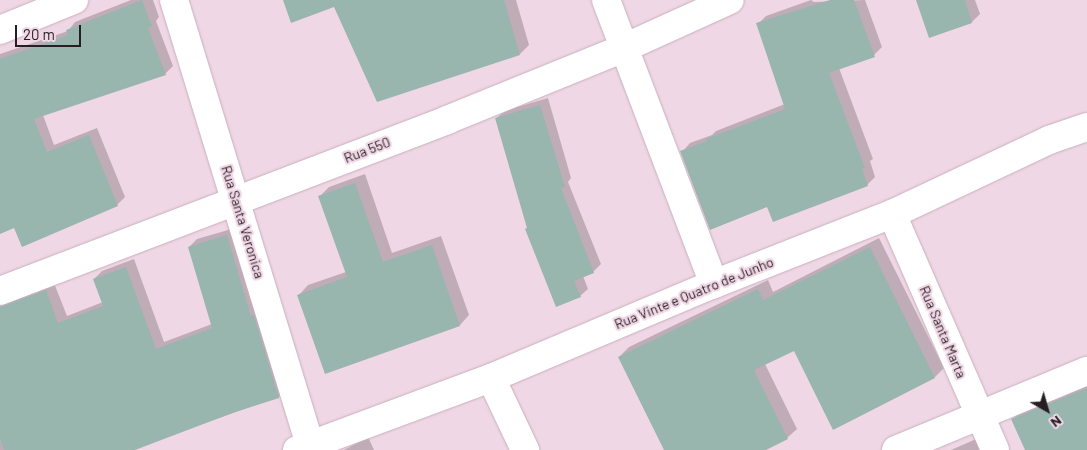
<!DOCTYPE html>
<html>
<head>
<meta charset="utf-8">
<style>
	body { margin:0 }
	#map { position:relative; width:1087px; height:450px; overflow:hidden; background:#f0d7e5; font-family:Barlow,sans-serif }
	div>[style] { position:absolute }
	.shadow>* { inset:0; background:#0003 }
	.building>* { inset:0; background:#98b5ae }
	.roads { filter:drop-shadow(0 0 1px #c7afbc) drop-shadow(0 0 1px #c7afbc) }
	.minor>* { height:28px; margin:-14px; padding:0 14px; transform-origin:14px; border-radius:14px; background:#fff }
	span { translate:-50% -50%; white-space:nowrap; text-align:center; line-height:1.15; -webkit-text-stroke:4.5px #f0d7e5; paint-order:stroke }
	.street-label { font-size:14px; color:#271e23 }
	.north { position:absolute; left:1022px; top:385px; width:50px; height:50px; -webkit-text-stroke:4px #f0d7e5; paint-order:stroke; rotate:142deg; font-size:14px; font-weight:700; line-height:20px; text-align:center; color:#271e23 }
	.north::after { content:''; display:block; margin:auto; width:18px; height:22px; background:#271e23; clip-path:polygon(50% 0,100% 100%,50% 72%,0 100%) }
	.scale { position:absolute; left:15px; top:25px; width:66px; height:22px; box-sizing:border-box; border:2px solid #271e23; border-top:0; padding-left:6px; font-size:15px; line-height:18px; white-space:nowrap; color:#271e23; -webkit-text-stroke:4px #f0d7e5; paint-order:stroke }
</style>
</head>
<body>
<div id="map">
	<div class="shadow">
		<i style="clip-path:polygon(131px 0,153px 0,159px 17px,156px 21px,173px 66px,165px 74px,43px 115px,54px 145px,97px 128px,125px 197px,117px 205px,15px 226px,0 232px,0 54px,68px 31px,75px 22px)"></i>
		<i style="clip-path:polygon(284px 0,516px 0,529px 45px,520px 54px,334px 5px)"></i>
		<i style="clip-path:polygon(811px 0,814px 2px,865px 0,882px 47px,874px 55px,839px 68px,873px 159px,870px 161px,875px 177px,867px 185px,682px 152px,690px 143px,712px 135px,716px 131px,785px 104px,758px 24px,766px 16px)"></i>
		<i style="clip-path:polygon(917px 0,975px 0,980px 14px,972px 22px,930px 37px)"></i>
		<i style="clip-path:polygon(548px 98px,571px 178px,568px 182px,601px 264px,593px 272px,583px 276px,588px 289px,580px 296px,528px 228px,496px 119px,504px 111px)"></i>
		<i style="clip-path:polygon(365px 174px,392px 253px,441px 236px,469px 315px,460px 325px,326px 372px,299px 295px,308px 285px,346px 272px,320px 196px,329px 187px)"></i>
		<i style="clip-path:polygon(235px 228px,287px 389px,279px 397px,128px 450px,0 450px,0 300px,54px 283px,67px 316px,103px 302px,94px 279px,102px 271px,134px 259px,164px 342px,212px 324px,189px 247px,197px 239px)"></i>
		<i style="clip-path:polygon(879px 238px,944px 368px,935px 377px,794px 350px,765px 364px,797px 429px,787px 438px,763px 450px,665px 450px,619px 357px,629px 347px,768px 280px,773px 292px)"></i>
		<i style="clip-path:polygon(1087px 383px,1087px 450px,1026px 450px,1012px 420px,1021px 411px)"></i>
		<i style="clip-path:polygon(983px 436px,989px 450px,951px 450px)"></i>
		<i style="clip-path:polygon(368px 437px,374px 450px,344px 450px)"></i>
	</div>
	<div class="building">
		<i style="clip-path:polygon(142px 0,152px 26px,148px 28px,166px 75px,34px 119px,47px 152px,89px 135px,118px 206px,22px 247px,14px 228px,0 234px,0 59px,68px 35px,66px 30px)"></i>
		<i style="clip-path:polygon(283px 0,504px 0,520px 55px,377px 102px,334px 7px,291px 23px)"></i>
		<i style="clip-path:polygon(830px 0,854px 0,875px 57px,829px 73px,865px 168px,862px 169px,868px 186px,773px 222px,767px 207px,710px 230px,680px 151px,707px 141px,706px 139px,785px 109px,756px 23px)"></i>
		<i style="clip-path:polygon(916px 0,965px 0,972px 23px,929px 38px)"></i>
		<i style="clip-path:polygon(540px 105px,565px 187px,561px 188px,594px 273px,574px 281px,581px 297px,556px 307px,525px 229px,527px 228px,495px 118px)"></i>
		<i style="clip-path:polygon(355px 183px,383px 262px,432px 245px,460px 326px,325px 374px,297px 295px,347px 277px,318px 196px)"></i>
		<i style="clip-path:polygon(227px 235px,251px 316px,254px 315px,279px 398px,235px 412px,135px 450px,4px 450px,0 438px,0 306px,46px 290px,58px 323px,103px 306px,93px 279px,126px 267px,156px 349px,212px 328px,188px 247px)"></i>
		<i style="clip-path:polygon(870px 247px,935px 378px,833px 430px,794px 351px,754px 370px,788px 439px,766px 450px,664px 450px,618px 357px,758px 289px,763px 300px)"></i>
		<i style="clip-path:polygon(1087px 388px,1087px 450px,1025px 450px,1011px 419px)"></i>
	</div>
	<div class="roads">
		<div class="minor">
			<i style="left:174px;top:0;width:465px;rotate:73deg"></i>
			<i style="left:606px;top:0;width:304px;rotate:69.2deg"></i>
			<i style="left:0;top:30px;width:80px;rotate:-22.1deg"></i>
			<i style="left:892px;top:214px;width:257px;rotate:66.4deg"></i>
			<i style="left:0;top:291px;width:479px;rotate:-20.9deg"></i>
			<i style="left:447px;top:120px;width:191px;rotate:-22.1deg"></i>
			<i style="left:624px;top:48px;width:116px;rotate:-24.4deg"></i>
			<i style="left:491px;top:378px;width:80px;rotate:64.7deg"></i>
			<i style="left:297px;top:450px;width:207px;rotate:-20.4deg"></i>
			<i style="left:491px;top:378px;width:242px;rotate:-22.9deg"></i>
			<i style="left:714px;top:284px;width:191px;rotate:-21.5deg"></i>
			<i style="left:892px;top:214px;width:174px;rotate:-25.2deg"></i>
			<i style="left:1049px;top:140px;width:40px;rotate:-18.9deg"></i>
			<i style="left:896px;top:450px;width:207px;rotate:-22.5deg"></i>
		</div>
	</div>
	<div class="street-label">
		<span style="left:367px;top:150px;rotate:-21deg">Rua 550</span>
		<span style="left:243px;top:222px;rotate:73deg">Rua Santa Veronica</span>
		<span style="left:694px;top:293px;rotate:-22deg">Rua Vinte e Quatro de Junho</span>
		<span style="left:943px;top:332px;rotate:67deg">Rua Santa Marta</span>
	</div>
	<div class="north">N</div>
	<div class="scale">20 m</div>
</div>
</body>
</html>
